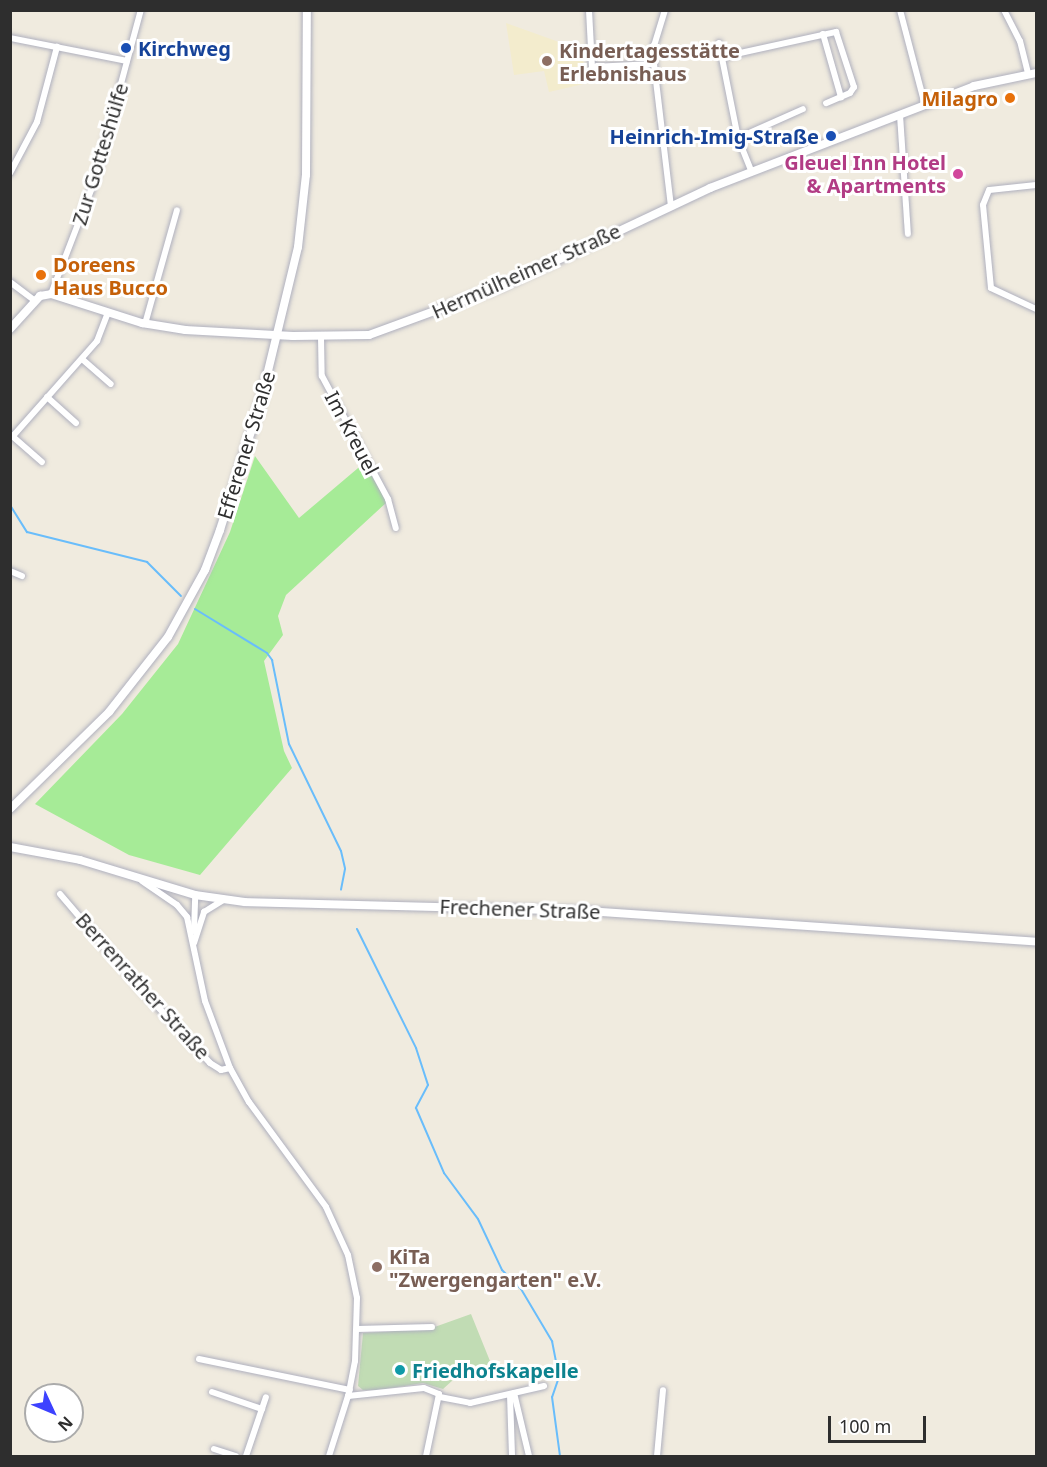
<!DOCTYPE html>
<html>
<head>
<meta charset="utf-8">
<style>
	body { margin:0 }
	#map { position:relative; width:1047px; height:1467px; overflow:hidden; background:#f0ebdf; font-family:"Noto Sans",sans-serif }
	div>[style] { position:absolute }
	.education>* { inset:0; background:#f3eccd }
	.green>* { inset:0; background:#a6eb97 }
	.cemetery>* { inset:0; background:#c1dcb4 }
	.stream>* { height:2px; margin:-1px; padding:0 1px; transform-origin:1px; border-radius:1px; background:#69bdfb }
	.roads { filter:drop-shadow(0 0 2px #afb0be) drop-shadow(0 0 2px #afb0be) }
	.street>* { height:6px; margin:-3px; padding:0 3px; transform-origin:3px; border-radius:3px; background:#fff }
	.secondary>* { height:8px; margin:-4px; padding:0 4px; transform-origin:4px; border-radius:4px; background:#fff }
	.dots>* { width:16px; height:16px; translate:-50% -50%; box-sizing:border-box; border:3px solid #fff; border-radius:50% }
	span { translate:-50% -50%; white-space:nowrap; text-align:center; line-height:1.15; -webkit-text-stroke:6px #fff; paint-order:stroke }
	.transit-label { font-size:20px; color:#164399; font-weight:700 }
	.left { translate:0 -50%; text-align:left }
	.right { translate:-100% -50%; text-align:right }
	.education-label { font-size:20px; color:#785e54; font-weight:700 }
	.food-label { font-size:20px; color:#c56008; font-weight:700 }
	.street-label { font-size:20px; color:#2e2e2e }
	.hotel-label { font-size:20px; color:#b23c85; font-weight:700 }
	.culture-label { font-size:20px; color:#0d838f; font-weight:700 }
	.frame { position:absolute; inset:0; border:12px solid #2e2e2e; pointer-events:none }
	.north { position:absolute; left:24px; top:1383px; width:60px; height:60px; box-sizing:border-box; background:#fff; border:2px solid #ababab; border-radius:50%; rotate:134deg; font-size:16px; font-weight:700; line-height:24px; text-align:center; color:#2e2e2e }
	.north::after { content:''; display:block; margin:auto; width:21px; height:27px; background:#3d42ff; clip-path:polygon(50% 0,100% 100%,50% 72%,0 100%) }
	.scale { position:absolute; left:828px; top:1416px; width:98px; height:27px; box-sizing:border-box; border:3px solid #2e2e2e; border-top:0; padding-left:8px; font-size:18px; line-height:21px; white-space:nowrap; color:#2e2e2e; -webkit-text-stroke:4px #fff; paint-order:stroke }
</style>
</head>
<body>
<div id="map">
	<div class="education">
		<i style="clip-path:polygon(506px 23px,559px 42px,570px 53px,581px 51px,588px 83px,549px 92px,544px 71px,514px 75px)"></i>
	</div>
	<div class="green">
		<i style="clip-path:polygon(255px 456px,299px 518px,364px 463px,387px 502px,286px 595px,278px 616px,283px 635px,264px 661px,284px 751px,292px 768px,200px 875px,129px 855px,35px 804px,122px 714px,178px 644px,230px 532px)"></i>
	</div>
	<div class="cemetery">
		<i style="clip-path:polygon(471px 1314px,492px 1366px,453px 1380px,443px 1389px,423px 1383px,379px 1390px,363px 1390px,358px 1386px,363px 1333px,429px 1329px)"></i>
	</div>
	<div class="stream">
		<i style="left:10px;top:505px;width:32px;rotate:58deg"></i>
		<i style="left:27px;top:532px;width:124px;rotate:14deg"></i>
		<i style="left:147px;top:562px;width:48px;rotate:45deg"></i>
		<i style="left:195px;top:609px;width:84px;rotate:31.4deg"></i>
		<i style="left:267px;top:653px;width:9px;rotate:54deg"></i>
		<i style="left:272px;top:660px;width:86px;rotate:78.6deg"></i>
		<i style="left:289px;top:744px;width:119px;rotate:64.1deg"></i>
		<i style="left:341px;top:851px;width:18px;rotate:77deg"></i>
		<i style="left:345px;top:869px;width:21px;rotate:101deg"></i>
		<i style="left:357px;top:929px;width:133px;rotate:63.6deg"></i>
		<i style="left:416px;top:1048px;width:39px;rotate:72deg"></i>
		<i style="left:428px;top:1085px;width:26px;rotate:118deg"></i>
		<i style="left:416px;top:1108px;width:71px;rotate:66.7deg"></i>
		<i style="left:444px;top:1173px;width:57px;rotate:53.5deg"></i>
		<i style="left:478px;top:1219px;width:56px;rotate:64.8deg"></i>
		<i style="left:502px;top:1270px;width:27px;rotate:45deg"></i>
		<i style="left:521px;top:1289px;width:61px;rotate:59.2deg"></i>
		<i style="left:552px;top:1341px;width:37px;rotate:79deg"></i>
		<i style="left:559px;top:1377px;width:21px;rotate:109deg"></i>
		<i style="left:552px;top:1397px;width:60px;rotate:82.3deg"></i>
	</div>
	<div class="roads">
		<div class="street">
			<i style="left:589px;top:10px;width:57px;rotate:87deg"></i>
			<i style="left:592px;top:67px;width:62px;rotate:-2.8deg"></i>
			<i style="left:665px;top:10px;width:37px;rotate:107deg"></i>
			<i style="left:654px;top:45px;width:19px;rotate:90deg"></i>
			<i style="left:654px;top:64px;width:144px;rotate:83.2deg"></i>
			<i style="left:900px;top:10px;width:98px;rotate:75.3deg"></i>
			<i style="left:1004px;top:10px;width:35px;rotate:63deg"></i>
			<i style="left:1020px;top:41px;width:34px;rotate:76deg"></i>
			<i style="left:823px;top:34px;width:66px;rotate:74.1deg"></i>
			<i style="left:10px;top:38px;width:119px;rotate:11.1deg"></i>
			<i style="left:719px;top:43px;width:97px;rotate:78.7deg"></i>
			<i style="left:738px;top:138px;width:37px;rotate:68deg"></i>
			<i style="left:722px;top:57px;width:117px;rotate:-12.4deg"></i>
			<i style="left:836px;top:32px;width:58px;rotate:71.9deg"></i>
			<i style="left:854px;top:87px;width:7px;rotate:124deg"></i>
			<i style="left:850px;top:93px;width:26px;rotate:157deg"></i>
			<i style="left:900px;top:115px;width:119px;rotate:86.2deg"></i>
			<i style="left:738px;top:138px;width:71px;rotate:-24deg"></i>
			<i style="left:10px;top:173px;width:58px;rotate:-62.1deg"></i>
			<i style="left:37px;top:122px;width:78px;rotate:-75.1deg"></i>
			<i style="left:1036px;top:185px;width:47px;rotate:173.9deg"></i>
			<i style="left:989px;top:190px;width:16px;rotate:112deg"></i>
			<i style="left:983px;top:205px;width:83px;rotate:84.5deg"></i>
			<i style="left:991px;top:288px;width:50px;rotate:25deg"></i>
			<i style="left:10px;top:282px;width:31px;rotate:37deg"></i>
			<i style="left:51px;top:294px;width:122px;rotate:-68.9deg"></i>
			<i style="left:95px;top:180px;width:176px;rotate:-74.9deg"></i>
			<i style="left:145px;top:324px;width:118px;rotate:-74.3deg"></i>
			<i style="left:321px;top:337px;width:39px;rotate:89deg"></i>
			<i style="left:322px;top:376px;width:140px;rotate:61.8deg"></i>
			<i style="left:388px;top:499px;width:30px;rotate:75deg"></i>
			<i style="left:82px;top:359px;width:38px;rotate:41deg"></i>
			<i style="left:47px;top:397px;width:39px;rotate:42deg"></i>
			<i style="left:11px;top:435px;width:41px;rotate:41.1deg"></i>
			<i style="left:13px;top:436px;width:127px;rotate:-48.5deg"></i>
			<i style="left:97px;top:341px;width:31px;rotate:-69deg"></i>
			<i style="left:10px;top:571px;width:13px;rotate:23deg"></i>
			<i style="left:142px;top:881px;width:42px;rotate:34.4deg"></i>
			<i style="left:177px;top:905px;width:16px;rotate:50deg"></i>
			<i style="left:187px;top:917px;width:86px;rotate:77.9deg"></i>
			<i style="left:205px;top:1001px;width:72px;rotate:69.5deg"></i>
			<i style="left:230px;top:1068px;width:39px;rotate:61deg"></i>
			<i style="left:249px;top:1102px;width:130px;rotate:53.7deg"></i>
			<i style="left:326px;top:1207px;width:53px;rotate:65.4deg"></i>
			<i style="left:348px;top:1255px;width:44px;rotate:78.2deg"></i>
			<i style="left:357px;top:1298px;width:63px;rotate:91.8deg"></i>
			<i style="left:355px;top:1361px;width:36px;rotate:101deg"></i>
			<i style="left:348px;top:1396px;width:63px;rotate:107.6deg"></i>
			<i style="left:60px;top:894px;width:126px;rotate:49.5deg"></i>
			<i style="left:142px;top:990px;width:100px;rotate:47deg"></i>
			<i style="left:210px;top:1063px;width:13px;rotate:32deg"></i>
			<i style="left:221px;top:1070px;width:9px;rotate:-13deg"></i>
			<i style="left:194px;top:931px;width:36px;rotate:-88deg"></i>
			<i style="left:194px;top:943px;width:33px;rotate:-72deg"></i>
			<i style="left:204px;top:912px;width:22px;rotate:-32deg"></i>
			<i style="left:357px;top:1329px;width:75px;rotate:-1.5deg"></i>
			<i style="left:199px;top:1359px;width:154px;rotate:11.6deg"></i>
			<i style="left:212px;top:1392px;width:53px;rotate:18.8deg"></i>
			<i style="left:514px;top:1393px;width:65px;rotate:76.6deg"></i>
			<i style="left:510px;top:1395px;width:61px;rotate:88.1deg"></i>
			<i style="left:348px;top:1396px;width:76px;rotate:-6deg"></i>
			<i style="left:424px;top:1388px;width:16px;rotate:22deg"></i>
			<i style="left:439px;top:1394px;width:63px;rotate:101.8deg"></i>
			<i style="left:440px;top:1397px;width:31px;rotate:11deg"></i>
			<i style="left:470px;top:1403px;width:76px;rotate:-12.9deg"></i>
			<i style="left:214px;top:1449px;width:23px;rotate:18deg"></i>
			<i style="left:246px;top:1456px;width:62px;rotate:-71.3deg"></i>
			<i style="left:657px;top:1456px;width:66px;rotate:-84.8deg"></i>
		</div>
		<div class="secondary">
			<i style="left:10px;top:329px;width:45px;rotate:-47.7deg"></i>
			<i style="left:40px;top:296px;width:11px;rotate:-10deg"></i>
			<i style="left:51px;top:294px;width:96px;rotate:17.7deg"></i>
			<i style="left:142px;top:323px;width:44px;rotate:9.2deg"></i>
			<i style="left:185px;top:330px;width:108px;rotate:3.2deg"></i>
			<i style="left:293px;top:336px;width:76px;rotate:-0.8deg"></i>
			<i style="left:369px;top:335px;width:143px;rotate:-20.1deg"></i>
			<i style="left:503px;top:286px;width:229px;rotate:-25.3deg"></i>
			<i style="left:710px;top:188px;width:283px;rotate:-21.1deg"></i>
			<i style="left:974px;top:86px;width:63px;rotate:-11.8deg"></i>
			<i style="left:10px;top:809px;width:139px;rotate:-44.4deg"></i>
			<i style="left:109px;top:712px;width:95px;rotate:-51.8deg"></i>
			<i style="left:168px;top:637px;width:77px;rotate:-61.1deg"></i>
			<i style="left:205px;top:570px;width:43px;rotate:-69.4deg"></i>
			<i style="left:220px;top:530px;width:136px;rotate:-72.5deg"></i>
			<i style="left:261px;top:400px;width:157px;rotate:-76.4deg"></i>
			<i style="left:298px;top:247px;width:72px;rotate:-83.7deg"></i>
			<i style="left:306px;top:175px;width:165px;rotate:-89.7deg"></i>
			<i style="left:10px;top:847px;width:71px;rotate:10.5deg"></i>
			<i style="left:80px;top:860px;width:120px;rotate:16.9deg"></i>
			<i style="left:195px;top:895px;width:50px;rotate:8deg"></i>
			<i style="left:245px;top:902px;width:342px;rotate:1.5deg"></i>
			<i style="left:587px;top:911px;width:450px;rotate:3.9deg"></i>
		</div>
	</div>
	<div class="dots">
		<i style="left:126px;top:48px;background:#1a4fb4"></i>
		<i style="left:547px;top:61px;background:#8d6e63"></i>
		<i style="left:1010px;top:98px;background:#e8710a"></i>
		<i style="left:831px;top:136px;background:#1a4fb4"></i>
		<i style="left:958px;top:174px;background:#d1479c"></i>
		<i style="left:41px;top:275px;background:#e8710a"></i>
		<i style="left:377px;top:1267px;background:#8d6e63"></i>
		<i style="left:400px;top:1370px;background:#0f9aa8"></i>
	</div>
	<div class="transit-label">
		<span class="left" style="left:138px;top:48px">Kirchweg</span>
		<span class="right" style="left:819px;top:136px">Heinrich-Imig-Straße</span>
	</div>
	<div class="education-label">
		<span class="left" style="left:559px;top:62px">Kindertagesstätte<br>Erlebnishaus</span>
		<span class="left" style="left:389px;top:1268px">KiTa<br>"Zwergengarten" e.V.</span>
	</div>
	<div class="food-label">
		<span class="right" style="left:998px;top:98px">Milagro</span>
		<span class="left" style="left:53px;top:276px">Doreens<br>Haus Bucco</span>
	</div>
	<div class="street-label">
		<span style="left:100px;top:154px;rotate:-73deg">Zur Gotteshülfe</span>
		<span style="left:526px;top:271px;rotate:-24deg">Hermülheimer Straße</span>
		<span style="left:352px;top:433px;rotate:62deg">Im Kreuel</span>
		<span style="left:246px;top:445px;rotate:-73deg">Efferener Straße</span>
		<span style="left:520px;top:909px;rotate:2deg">Frechener Straße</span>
		<span style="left:143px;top:986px;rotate:48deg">Berrenrather Straße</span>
	</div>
	<div class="hotel-label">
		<span class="right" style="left:946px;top:174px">Gleuel Inn Hotel<br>&amp; Apartments</span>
	</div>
	<div class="culture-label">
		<span class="left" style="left:412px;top:1370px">Friedhofskapelle</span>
	</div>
	<div class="frame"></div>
	<div class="north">N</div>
	<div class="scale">100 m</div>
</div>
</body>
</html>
